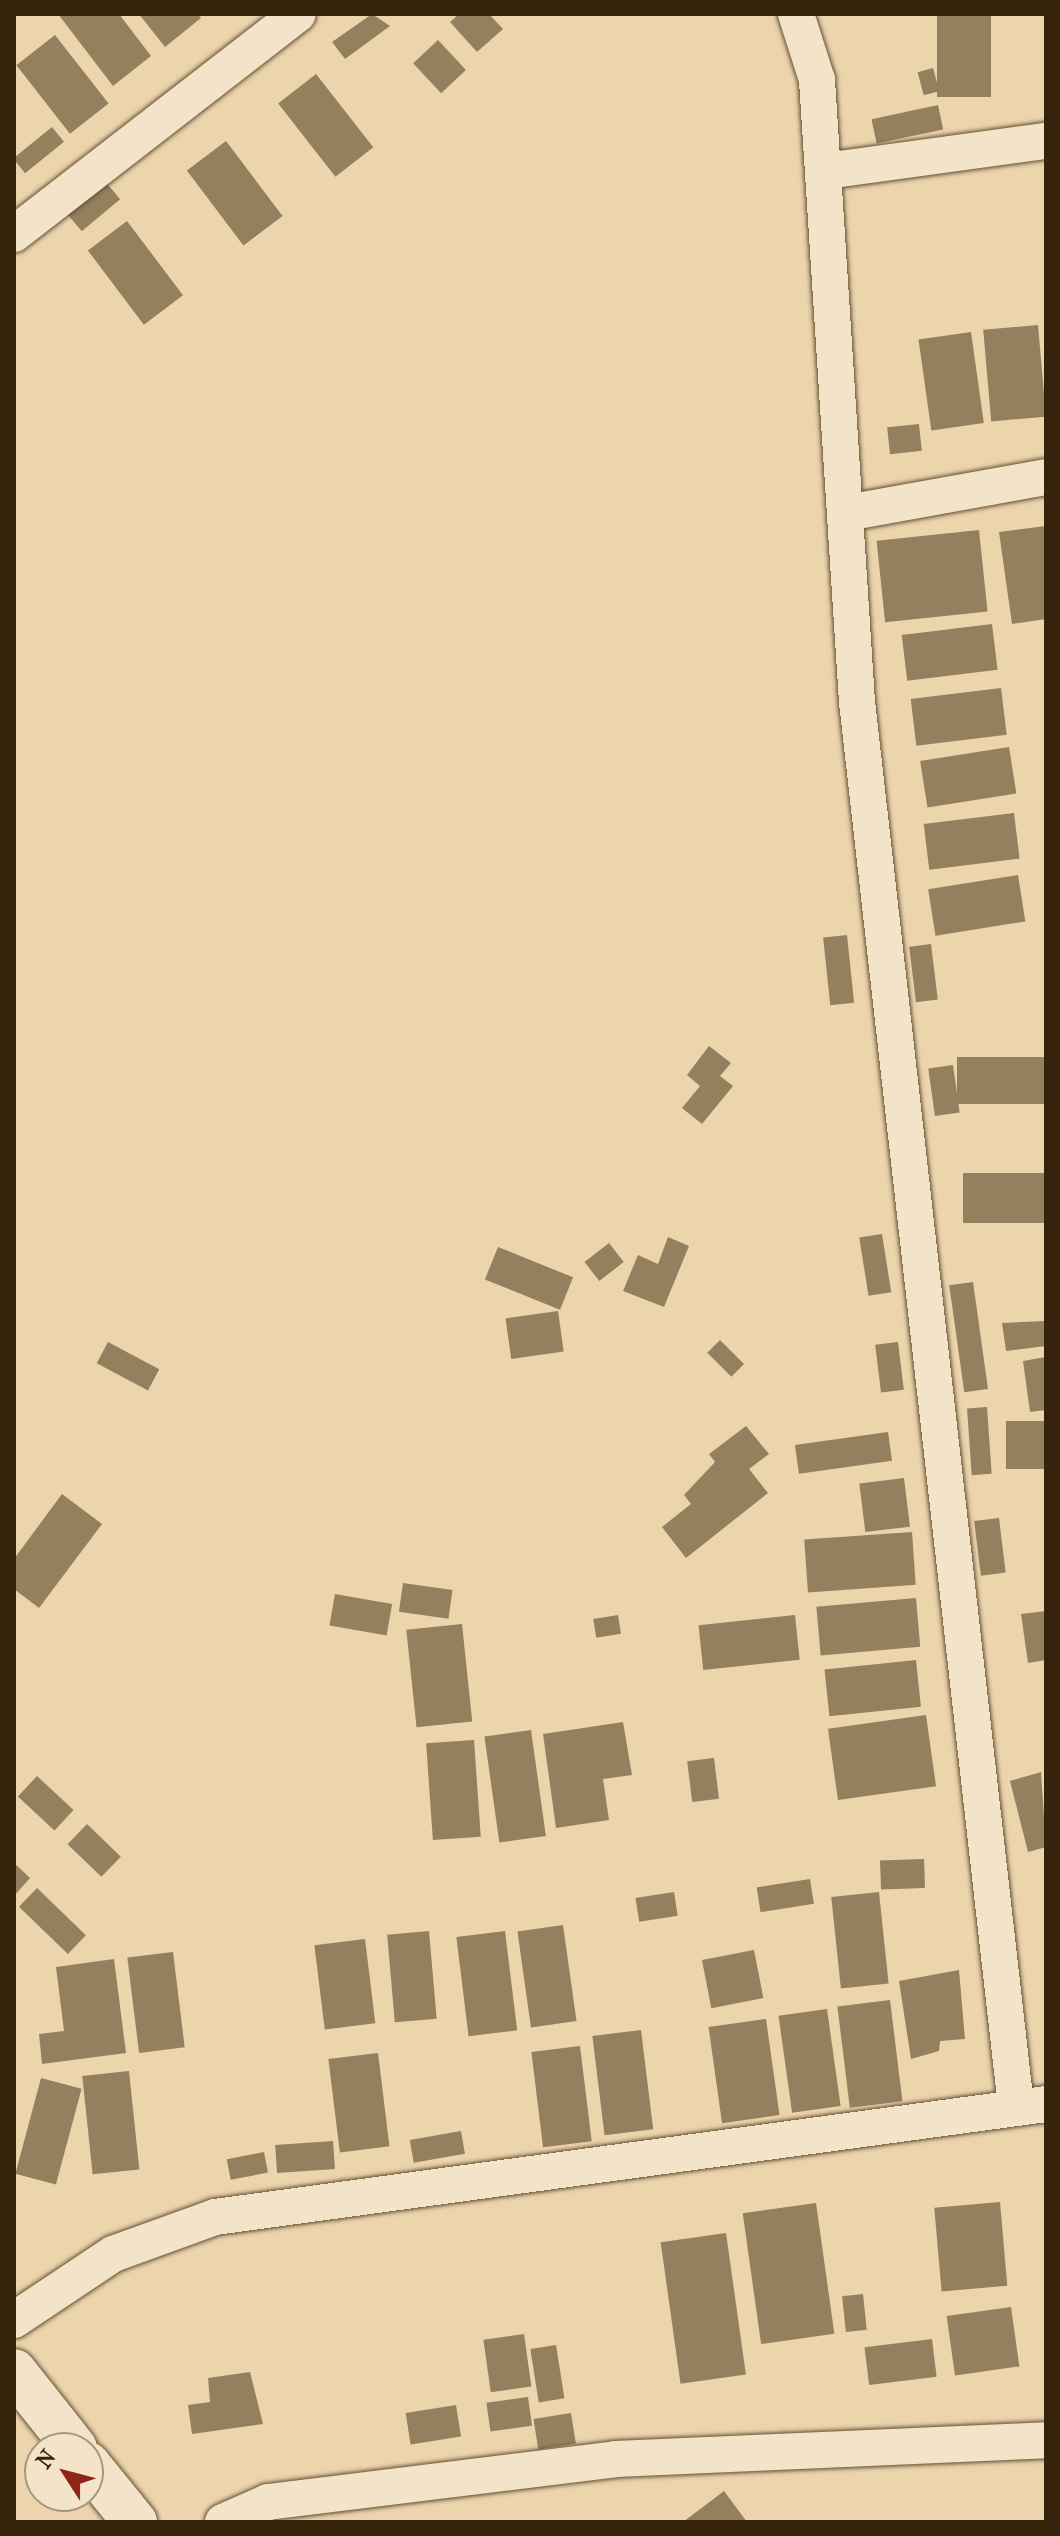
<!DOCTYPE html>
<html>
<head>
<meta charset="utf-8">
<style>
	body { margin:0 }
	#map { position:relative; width:1060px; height:2536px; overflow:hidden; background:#ecd4ac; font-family:"IM FELL French Canon",serif }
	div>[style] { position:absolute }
	.building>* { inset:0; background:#94805f; transform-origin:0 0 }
	.roads { filter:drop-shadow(0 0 2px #635033) drop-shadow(0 0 2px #635033) }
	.street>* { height:36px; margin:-18px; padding:0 18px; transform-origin:18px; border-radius:18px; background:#f3e3c9 }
	.secondary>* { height:44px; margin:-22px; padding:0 22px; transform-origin:22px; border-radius:22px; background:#f3e3c9 }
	span { translate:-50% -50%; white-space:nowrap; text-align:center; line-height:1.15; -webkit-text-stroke:6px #f3e3c9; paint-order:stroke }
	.frame { position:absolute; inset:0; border:16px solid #35240b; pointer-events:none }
	.north { position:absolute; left:24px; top:2432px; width:80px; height:80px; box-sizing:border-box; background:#f3e3c9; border:2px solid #a7977d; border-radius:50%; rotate:306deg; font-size:22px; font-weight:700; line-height:32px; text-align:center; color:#35240b }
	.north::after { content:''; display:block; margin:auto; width:28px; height:36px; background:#8f2418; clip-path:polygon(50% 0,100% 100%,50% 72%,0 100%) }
</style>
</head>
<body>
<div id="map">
	<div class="building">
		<i style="clip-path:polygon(58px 14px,119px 14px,151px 56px,113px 86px)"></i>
		<i style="clip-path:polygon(139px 14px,198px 14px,201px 18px,165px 47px)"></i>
		<i style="clip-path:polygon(372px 14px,390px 26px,345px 59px,332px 42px)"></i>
		<i style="clip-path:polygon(459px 14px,489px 14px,503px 29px,477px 52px,450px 22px)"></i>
		<i style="left:937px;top:14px;width:54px;height:83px"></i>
		<i style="left:55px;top:35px;width:87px;height:49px;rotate:52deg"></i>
		<i style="left:438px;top:40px;width:41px;height:34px;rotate:47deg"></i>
		<i style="left:933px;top:68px;width:24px;height:16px;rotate:75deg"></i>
		<i style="left:316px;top:74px;width:93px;height:48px;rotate:52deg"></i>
		<i style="left:938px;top:105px;width:25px;height:68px;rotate:78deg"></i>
		<i style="left:52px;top:127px;width:19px;height:50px;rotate:51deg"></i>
		<i style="left:226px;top:141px;width:94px;height:49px;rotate:53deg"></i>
		<i style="left:104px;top:180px;width:25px;height:50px;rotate:50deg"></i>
		<i style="left:127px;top:221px;width:93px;height:49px;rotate:53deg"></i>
		<i style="left:1038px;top:325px;width:92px;height:55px;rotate:85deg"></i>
		<i style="left:971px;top:332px;width:92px;height:53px;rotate:82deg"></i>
		<i style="left:919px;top:424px;width:27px;height:32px;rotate:84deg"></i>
		<i style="clip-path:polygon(1046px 526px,1046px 619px,1012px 624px,999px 532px)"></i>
		<i style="left:979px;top:530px;width:82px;height:103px;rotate:84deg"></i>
		<i style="left:992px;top:624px;width:46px;height:91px;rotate:83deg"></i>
		<i style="left:1001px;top:688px;width:47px;height:91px;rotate:83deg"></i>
		<i style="left:1009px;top:747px;width:47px;height:90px;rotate:81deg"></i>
		<i style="left:1014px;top:813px;width:46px;height:91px;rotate:83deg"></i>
		<i style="left:1018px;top:875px;width:47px;height:91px;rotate:81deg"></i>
		<i style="left:847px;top:935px;width:68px;height:24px;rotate:84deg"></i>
		<i style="left:931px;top:944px;width:56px;height:22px;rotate:83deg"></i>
		<i style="clip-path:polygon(709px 1046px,731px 1063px,720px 1076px,733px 1086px,702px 1124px,682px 1108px,700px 1086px,687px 1075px)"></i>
		<i style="left:1046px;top:1057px;width:47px;height:89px;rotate:90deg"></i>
		<i style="left:953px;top:1065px;width:48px;height:25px;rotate:82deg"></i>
		<i style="left:1046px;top:1173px;width:50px;height:83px;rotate:90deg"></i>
		<i style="left:882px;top:1234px;width:59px;height:23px;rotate:81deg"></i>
		<i style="clip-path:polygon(668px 1237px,689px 1246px,664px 1307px,623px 1291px,638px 1255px,658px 1264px)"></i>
		<i style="left:609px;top:1243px;width:24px;height:31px;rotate:52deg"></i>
		<i style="left:498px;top:1247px;width:81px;height:35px;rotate:22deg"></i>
		<i style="left:973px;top:1282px;width:108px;height:24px;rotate:82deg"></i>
		<i style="left:558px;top:1311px;width:41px;height:53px;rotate:82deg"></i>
		<i style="clip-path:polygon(1046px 1321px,1046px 1346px,1006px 1351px,1002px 1323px)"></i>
		<i style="left:720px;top:1340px;width:34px;height:18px;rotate:45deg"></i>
		<i style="left:108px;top:1342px;width:58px;height:24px;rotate:28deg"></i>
		<i style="left:898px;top:1342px;width:48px;height:23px;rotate:83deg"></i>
		<i style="clip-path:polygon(1046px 1357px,1046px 1410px,1030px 1412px,1023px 1361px)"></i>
		<i style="left:987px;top:1407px;width:67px;height:20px;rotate:86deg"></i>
		<i style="left:1046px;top:1421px;width:48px;height:40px;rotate:90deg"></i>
		<i style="clip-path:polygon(746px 1426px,769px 1454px,749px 1469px,768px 1493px,686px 1558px,662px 1527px,691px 1504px,684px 1495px,715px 1462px,709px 1454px)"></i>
		<i style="left:888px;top:1432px;width:29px;height:94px;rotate:82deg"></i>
		<i style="left:904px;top:1478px;width:49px;height:45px;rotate:83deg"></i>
		<i style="clip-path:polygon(62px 1494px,102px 1524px,39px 1608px,14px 1589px,14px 1559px)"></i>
		<i style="left:999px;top:1518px;width:55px;height:25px;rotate:83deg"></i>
		<i style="left:912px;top:1532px;width:53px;height:108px;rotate:86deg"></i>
		<i style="left:403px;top:1583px;width:50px;height:29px;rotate:8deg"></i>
		<i style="left:335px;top:1594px;width:58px;height:32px;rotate:10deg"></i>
		<i style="left:916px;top:1598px;width:49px;height:100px;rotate:85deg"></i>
		<i style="clip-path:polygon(1046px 1611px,1046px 1660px,1028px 1663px,1021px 1614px)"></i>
		<i style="left:618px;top:1615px;width:19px;height:25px;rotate:81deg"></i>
		<i style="left:795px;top:1615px;width:45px;height:97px;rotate:84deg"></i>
		<i style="left:462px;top:1624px;width:98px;height:56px;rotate:84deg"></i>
		<i style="left:916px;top:1660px;width:47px;height:92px;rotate:84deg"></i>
		<i style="left:926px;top:1715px;width:72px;height:99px;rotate:82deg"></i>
		<i style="clip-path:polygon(623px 1722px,632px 1775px,603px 1779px,609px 1820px,556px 1828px,543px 1734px)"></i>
		<i style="left:531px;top:1730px;width:107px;height:47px;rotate:82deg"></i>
		<i style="left:474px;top:1740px;width:97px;height:48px;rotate:86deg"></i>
		<i style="left:714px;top:1758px;width:41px;height:27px;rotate:83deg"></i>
		<i style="clip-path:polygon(1041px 1772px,1046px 1847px,1028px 1852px,1010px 1781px)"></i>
		<i style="left:37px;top:1776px;width:50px;height:28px;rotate:43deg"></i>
		<i style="left:87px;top:1824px;width:47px;height:28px;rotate:44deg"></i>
		<i style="left:924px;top:1859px;width:29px;height:44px;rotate:88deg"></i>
		<i style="clip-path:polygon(14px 1863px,30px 1878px,14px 1896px)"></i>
		<i style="left:810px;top:1879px;width:25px;height:54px;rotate:81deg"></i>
		<i style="left:37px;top:1888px;width:68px;height:26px;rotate:44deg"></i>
		<i style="left:674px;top:1892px;width:24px;height:39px;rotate:81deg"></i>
		<i style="left:879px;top:1892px;width:92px;height:48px;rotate:84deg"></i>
		<i style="left:563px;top:1925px;width:97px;height:46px;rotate:82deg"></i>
		<i style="left:429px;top:1931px;width:88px;height:42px;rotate:85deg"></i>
		<i style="left:505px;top:1931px;width:100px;height:49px;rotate:83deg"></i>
		<i style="left:365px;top:1939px;width:85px;height:51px;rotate:83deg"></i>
		<i style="left:754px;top:1950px;width:49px;height:53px;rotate:79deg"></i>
		<i style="left:173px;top:1952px;width:96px;height:46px;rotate:83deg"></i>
		<i style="clip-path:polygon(114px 1959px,126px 2053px,42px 2064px,39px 2034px,64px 2031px,56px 1967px)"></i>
		<i style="clip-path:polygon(959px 1970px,965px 2039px,940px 2041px,939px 2051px,911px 2059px,899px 1981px)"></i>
		<i style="left:890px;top:2000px;width:102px;height:53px;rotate:83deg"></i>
		<i style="left:827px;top:2009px;width:98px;height:49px;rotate:82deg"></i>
		<i style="left:766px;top:2019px;width:97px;height:58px;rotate:82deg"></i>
		<i style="left:641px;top:2030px;width:100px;height:49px;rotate:83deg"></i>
		<i style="left:580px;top:2046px;width:96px;height:49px;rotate:83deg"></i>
		<i style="left:378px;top:2053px;width:94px;height:50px;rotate:83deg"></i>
		<i style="left:129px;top:2071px;width:99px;height:47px;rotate:84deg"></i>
		<i style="left:41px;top:2078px;width:42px;height:99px;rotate:15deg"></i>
		<i style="left:461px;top:2131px;width:23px;height:52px;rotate:80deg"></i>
		<i style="left:333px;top:2141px;width:28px;height:58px;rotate:86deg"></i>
		<i style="left:264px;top:2152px;width:21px;height:38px;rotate:79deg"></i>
		<i style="left:1000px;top:2202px;width:84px;height:66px;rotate:85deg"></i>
		<i style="left:816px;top:2203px;width:132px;height:74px;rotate:82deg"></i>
		<i style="left:726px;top:2233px;width:143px;height:66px;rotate:82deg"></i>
		<i style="left:863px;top:2294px;width:36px;height:21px;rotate:84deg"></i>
		<i style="left:1011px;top:2307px;width:60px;height:65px;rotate:82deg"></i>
		<i style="left:524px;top:2334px;width:53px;height:41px;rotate:82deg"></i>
		<i style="left:932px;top:2339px;width:38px;height:68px;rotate:83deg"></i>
		<i style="left:556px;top:2345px;width:54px;height:26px;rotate:81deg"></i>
		<i style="clip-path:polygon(250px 2372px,263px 2424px,192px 2434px,188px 2405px,210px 2402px,208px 2378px)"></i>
		<i style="left:528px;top:2397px;width:29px;height:42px;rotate:82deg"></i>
		<i style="left:456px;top:2405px;width:32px;height:51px;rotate:81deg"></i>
		<i style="left:571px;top:2413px;width:31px;height:38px;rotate:81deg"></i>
		<i style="clip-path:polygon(724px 2491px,747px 2522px,683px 2522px)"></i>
	</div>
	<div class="roads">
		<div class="street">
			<i style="left:796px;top:14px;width:69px;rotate:72.3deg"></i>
			<i style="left:817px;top:80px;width:623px;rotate:86.32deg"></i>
			<i style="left:857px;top:702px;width:1414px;rotate:83.54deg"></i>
			<i style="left:826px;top:171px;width:222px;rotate:-7.8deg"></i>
			<i style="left:14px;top:234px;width:359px;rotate:-37.8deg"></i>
			<i style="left:846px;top:513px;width:203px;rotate:-10.2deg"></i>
			<i style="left:14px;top:2320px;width:119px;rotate:-33.7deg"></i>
			<i style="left:113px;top:2254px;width:109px;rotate:-19.9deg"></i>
			<i style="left:215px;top:2217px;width:839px;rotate:-7.74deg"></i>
			<i style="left:223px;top:2522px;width:49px;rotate:-24deg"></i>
			<i style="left:268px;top:2502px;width:351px;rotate:-7deg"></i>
			<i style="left:616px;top:2459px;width:430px;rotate:-2.5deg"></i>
		</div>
		<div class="secondary">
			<i style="left:14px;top:2371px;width:98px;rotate:51.6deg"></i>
			<i style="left:88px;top:2464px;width:75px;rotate:51deg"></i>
		</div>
	</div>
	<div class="frame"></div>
	<div class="north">N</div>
</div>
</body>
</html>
